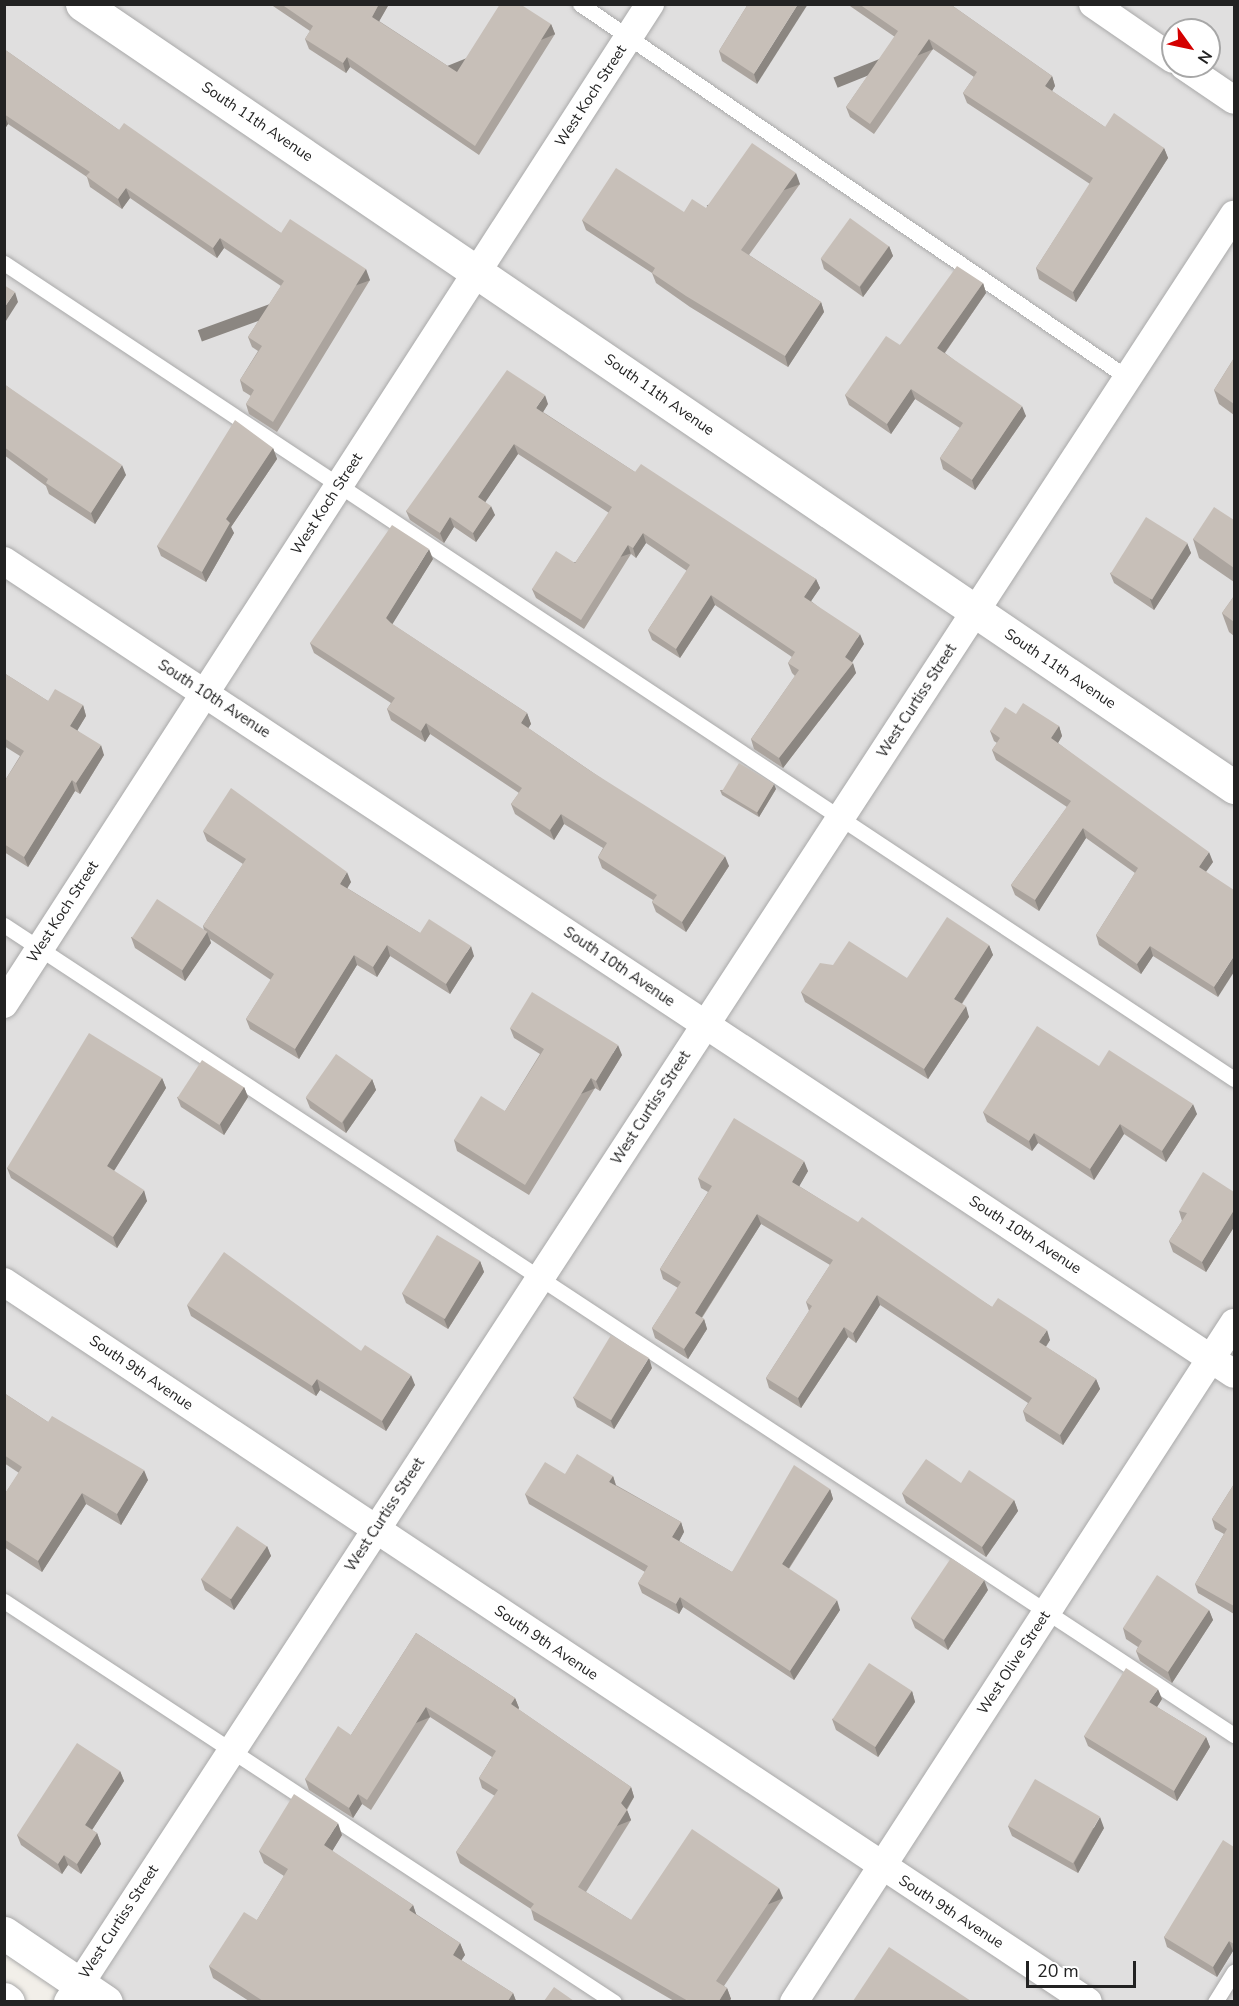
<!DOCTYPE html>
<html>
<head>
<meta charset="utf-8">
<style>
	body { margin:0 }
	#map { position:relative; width:1239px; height:2006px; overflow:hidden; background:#f2efe9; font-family:"Nunito Sans",sans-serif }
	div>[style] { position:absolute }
	.residential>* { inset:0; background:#e0dfdf }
	.roads { filter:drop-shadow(0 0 2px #a9a9a9) drop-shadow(0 0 2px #a9a9a9) }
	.service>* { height:15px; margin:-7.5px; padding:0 7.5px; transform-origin:7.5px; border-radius:7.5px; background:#fff }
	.minor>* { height:28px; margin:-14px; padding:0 14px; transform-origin:14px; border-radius:14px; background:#fff }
	.tertiary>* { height:33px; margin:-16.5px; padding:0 16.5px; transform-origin:16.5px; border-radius:16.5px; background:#fff }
	.wall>* { inset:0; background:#aba49e }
	.shaded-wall>* { inset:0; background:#8b8681; transform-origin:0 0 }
	.building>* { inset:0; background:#c7bfb8; transform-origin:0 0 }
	span { translate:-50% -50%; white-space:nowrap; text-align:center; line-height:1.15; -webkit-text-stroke:5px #fff; paint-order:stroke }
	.street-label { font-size:15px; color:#222 }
	.frame { position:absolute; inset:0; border:6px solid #222; pointer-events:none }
	.north { position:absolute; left:1161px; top:18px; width:60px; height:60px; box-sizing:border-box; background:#fff; border:2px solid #a7a7a7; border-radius:50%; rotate:123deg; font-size:16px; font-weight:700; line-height:24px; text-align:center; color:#222 }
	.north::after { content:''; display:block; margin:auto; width:21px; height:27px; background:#d40000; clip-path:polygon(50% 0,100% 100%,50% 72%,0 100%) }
	.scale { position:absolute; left:1026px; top:1961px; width:110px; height:27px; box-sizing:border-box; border:3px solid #222; border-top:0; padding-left:8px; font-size:18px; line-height:21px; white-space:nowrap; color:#222; -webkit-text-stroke:4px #fff; paint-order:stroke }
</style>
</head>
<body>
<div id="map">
	<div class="residential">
		<i style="clip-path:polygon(evenodd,4px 5px,1234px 5px,1234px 2001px,124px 2001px,5px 1922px,4px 5px,1173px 30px,1209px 30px,1209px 66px,1173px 66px,1173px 30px)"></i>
	</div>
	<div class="roads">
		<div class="service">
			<i style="left:580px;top:4px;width:663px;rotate:34.31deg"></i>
			<i style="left:4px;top:263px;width:1476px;rotate:33.56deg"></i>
			<i style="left:4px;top:925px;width:1473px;rotate:33.37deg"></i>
			<i style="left:4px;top:1601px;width:730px;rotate:33.32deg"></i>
			<i style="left:1215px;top:2002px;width:36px;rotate:-58deg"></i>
		</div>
		<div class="minor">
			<i style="left:1093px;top:4px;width:97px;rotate:34.5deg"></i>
			<i style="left:1184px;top:66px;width:60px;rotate:34.2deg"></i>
			<i style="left:4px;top:561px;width:1474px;rotate:33.46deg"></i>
			<i style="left:4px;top:1004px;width:1191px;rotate:-57.14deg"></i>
			<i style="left:4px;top:1282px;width:1301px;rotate:33.59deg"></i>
			<i style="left:68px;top:2002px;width:2134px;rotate:-56.88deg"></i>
			<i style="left:794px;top:2002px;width:809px;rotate:-57.06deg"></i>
		</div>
		<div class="tertiary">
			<i style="left:82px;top:4px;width:1393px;rotate:34.2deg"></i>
			<i style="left:4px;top:1933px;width:123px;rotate:34.1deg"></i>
			<i style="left:4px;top:1999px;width:5px;rotate:37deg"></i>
		</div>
	</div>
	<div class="wall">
		<i style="clip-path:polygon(270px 4px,389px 4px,379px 21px,457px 72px,551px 24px,555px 34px,479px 155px,350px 67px,346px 73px,309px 49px,305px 39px,310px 31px)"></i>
		<i style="clip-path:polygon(748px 4px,757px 84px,722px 61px,719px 51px)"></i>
		<i style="clip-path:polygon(847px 4px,950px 4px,1052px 76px,1055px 86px,1052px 91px,1105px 127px,1164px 148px,1168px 158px,1076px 302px,1039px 279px,1036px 268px,1090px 184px,967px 103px,963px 93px,974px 77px,933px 49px,874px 134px,850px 117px,846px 107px,895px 37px)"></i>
		<i style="clip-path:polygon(4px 49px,119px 130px,281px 233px,370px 280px,277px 432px,249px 414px,246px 404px,251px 396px,243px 391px,240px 380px,258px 351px,252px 347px,248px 337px,281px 286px,224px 248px,217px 258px,130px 198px,122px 209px,90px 187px,87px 177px,8px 124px,4px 130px)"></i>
		<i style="clip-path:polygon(800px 184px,749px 255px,821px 302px,824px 312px,788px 367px,690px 307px,656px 283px,652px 273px,586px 230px,582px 220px,684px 212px,706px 208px)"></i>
		<i style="clip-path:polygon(889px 246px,893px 256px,863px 297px,824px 269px,821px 259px)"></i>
		<i style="clip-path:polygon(983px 283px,986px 293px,945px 353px,1026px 416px,975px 490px,943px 469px,940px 458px,960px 428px,915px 399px,891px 434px,849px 405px,845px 395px,900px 345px)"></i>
		<i style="clip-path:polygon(1234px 358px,1234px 415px,1219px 404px,1214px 390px)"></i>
		<i style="clip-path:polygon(4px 384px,126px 475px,95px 524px,49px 494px,46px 486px,4px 455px)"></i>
		<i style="clip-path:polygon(548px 404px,543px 412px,635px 472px,816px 579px,820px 588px,811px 601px,864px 644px,852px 662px,856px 673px,783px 768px,754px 749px,751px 739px,795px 676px,792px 673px,788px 663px,792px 657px,715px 605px,680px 658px,652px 640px,648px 630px,687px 571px,646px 543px,636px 558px,631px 554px,584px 629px,536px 598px,532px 589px,575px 563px,609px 513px,518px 454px,485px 502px,495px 515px,476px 542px,454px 527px,444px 543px,410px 520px,406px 511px)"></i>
		<i style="clip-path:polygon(273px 448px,277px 459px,231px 527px,234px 533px,206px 582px,161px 556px,157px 546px)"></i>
		<i style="clip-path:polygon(1234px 520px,1234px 582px,1199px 558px,1193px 539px)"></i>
		<i style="clip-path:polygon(1187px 543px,1191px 553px,1154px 610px,1114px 583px,1110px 573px)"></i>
		<i style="clip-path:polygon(433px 559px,392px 624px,527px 713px,531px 724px,528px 728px,729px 866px,686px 932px,656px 912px,652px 902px,653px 900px,602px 868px,598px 857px,603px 848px,564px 824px,554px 840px,515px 814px,511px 804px,519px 793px,430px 734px,425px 742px,391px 720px,387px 709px,391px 703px,314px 653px,310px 643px)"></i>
		<i style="clip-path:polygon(1234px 596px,1234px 636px,1229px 632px,1222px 613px)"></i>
		<i style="clip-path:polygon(4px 673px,48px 701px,83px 705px,86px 716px,77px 730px,104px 755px,80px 794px,75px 791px,28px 867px,4px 852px,4px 782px,20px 756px,4px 746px)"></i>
		<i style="clip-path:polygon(1016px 714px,1059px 726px,1062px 736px,1058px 743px,1213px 862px,1206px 872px,1218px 997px,1153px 956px,1141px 974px,1099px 945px,1096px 935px,1135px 873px,1086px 838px,1039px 911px,1015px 895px,1011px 885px,1067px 807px,996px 760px,992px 750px,997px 743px,994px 741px,990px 731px)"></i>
		<i style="clip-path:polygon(776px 789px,759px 817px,722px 795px,720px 790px)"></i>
		<i style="clip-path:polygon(203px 831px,351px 882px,347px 888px,420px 933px,474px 956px,450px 994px,390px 956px,377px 977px,357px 965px,299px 1059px,250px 1029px,246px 1019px,271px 980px,210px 939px,211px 943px,185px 981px,135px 948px,131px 937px,204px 930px,203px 926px,243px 864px,207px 841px)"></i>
		<i style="clip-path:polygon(989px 945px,993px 955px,962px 1004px,969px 1017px,928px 1079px,805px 1002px,801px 992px,907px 978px)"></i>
		<i style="clip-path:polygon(510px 1028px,622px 1055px,600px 1091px,595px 1088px,529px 1195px,457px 1151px,454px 1140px,505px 1111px,540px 1054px,514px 1038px)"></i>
		<i style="clip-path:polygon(1099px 1066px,1197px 1114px,1166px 1162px,1124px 1134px,1094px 1180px,1038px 1143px,1032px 1151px,987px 1122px,983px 1112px)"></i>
		<i style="clip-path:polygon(162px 1078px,166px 1088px,114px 1171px,147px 1201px,117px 1248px,11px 1178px,7px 1168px)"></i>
		<i style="clip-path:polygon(372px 1079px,376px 1090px,346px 1133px,310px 1108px,306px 1098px)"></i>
		<i style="clip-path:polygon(244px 1087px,248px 1097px,224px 1135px,181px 1107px,177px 1097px)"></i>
		<i style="clip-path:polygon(808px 1171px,799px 1186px,992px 1307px,1050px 1340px,1046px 1347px,1096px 1379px,1100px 1389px,1063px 1445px,1026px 1421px,1023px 1411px,1028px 1403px,880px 1305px,856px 1343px,848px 1337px,801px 1408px,769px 1388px,766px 1378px,809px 1311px,806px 1302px,830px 1265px,761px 1224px,702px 1318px,704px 1319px,707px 1329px,688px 1359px,655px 1338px,652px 1328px,678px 1288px,663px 1279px,660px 1269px,708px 1192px,701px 1188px,698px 1178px)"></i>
		<i style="clip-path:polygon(1234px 1192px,1234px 1227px,1206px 1272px,1173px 1252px,1169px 1241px,1182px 1221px,1179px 1211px)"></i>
		<i style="clip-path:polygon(480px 1261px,484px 1272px,448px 1329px,406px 1303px,402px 1293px)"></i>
		<i style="clip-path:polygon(187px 1305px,361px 1351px,415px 1385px,386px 1431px,320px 1390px,316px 1396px,191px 1316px)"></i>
		<i style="clip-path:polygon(652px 1368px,614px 1429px,577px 1407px,573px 1397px)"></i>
		<i style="clip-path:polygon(4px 1393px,48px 1422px,148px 1480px,121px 1525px,86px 1504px,42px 1572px,4px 1547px,4px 1495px,19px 1473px,4px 1463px)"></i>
		<i style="clip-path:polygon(565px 1474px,613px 1476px,616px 1485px,681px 1522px,684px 1532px,679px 1541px,732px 1572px,830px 1489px,833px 1499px,789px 1569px,840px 1610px,794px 1680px,683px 1607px,679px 1614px,642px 1593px,638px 1583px,645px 1572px,529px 1504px,525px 1494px)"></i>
		<i style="clip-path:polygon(1234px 1484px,1234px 1614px,1198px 1593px,1195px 1584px,1224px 1534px,1215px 1529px,1212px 1519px)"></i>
		<i style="clip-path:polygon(902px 1493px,1014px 1500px,1018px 1511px,986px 1557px,906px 1503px)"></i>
		<i style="clip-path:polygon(267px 1546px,271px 1556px,234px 1610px,205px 1590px,201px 1579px)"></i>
		<i style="clip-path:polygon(988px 1590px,948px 1650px,915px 1628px,911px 1618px)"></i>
		<i style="clip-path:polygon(1209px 1610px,1213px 1620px,1172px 1683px,1140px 1661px,1136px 1651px,1138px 1647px,1126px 1639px,1123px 1628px)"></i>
		<i style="clip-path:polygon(416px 1633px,515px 1698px,519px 1708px,518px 1709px,631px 1787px,634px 1797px,627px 1810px,631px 1820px,586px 1892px,631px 1920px,783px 1898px,724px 1986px,727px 1988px,731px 1999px,729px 2001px,674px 2001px,534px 1920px,531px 1909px,460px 1863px,456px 1852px,495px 1796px,482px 1788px,479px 1778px,492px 1757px,430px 1717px,371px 1810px,362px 1804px,353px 1818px,309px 1790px,305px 1779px,351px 1735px)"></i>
		<i style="clip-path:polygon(912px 1691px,915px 1702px,878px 1757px,836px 1730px,832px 1719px)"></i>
		<i style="clip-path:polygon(1162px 1699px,1157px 1707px,1206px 1737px,1210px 1747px,1177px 1801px,1088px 1746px,1084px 1736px)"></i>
		<i style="clip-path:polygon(120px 1771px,124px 1781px,92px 1830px,97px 1833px,101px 1844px,81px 1874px,68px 1865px,62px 1874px,21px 1845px,17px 1835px)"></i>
		<i style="clip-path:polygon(1008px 1826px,1104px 1828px,1078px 1873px,1012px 1836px)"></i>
		<i style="clip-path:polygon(342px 1835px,332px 1851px,413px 1905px,416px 1914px,460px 1943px,465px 1955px,461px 1960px,513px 1993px,516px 2001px,249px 2001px,213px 1978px,209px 1966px,257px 1920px,284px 1876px,264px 1863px,259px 1851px)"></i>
		<i style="clip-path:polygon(1234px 1847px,1234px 1952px,1233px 1951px,1217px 1977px,1167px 1947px,1164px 1937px)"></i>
	</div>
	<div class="shaded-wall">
		<i style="clip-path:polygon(379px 4px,389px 4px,376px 27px,372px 17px)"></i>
		<i style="clip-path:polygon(798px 4px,808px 4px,757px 84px,754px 74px)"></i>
		<i style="left:551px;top:24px;width:11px;height:144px;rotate:68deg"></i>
		<i style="left:929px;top:39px;width:11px;height:103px;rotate:68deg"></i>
		<i style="clip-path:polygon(347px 57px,350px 67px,346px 73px,343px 63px)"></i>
		<i style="clip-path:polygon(1052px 76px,1055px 86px,1049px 96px,1045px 86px)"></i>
		<i style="clip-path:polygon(4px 114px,8px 124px,4px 130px)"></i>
		<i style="clip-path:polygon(1164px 148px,1168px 158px,1076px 302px,1073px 292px)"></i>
		<i style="left:796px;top:173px;width:12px;height:95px;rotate:70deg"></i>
		<i style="clip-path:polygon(126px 188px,130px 198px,122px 209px,118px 199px)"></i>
		<i style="clip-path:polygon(220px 238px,224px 248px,217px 258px,213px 248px)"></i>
		<i style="clip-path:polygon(889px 246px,893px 256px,863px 297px,860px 287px)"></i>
		<i style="left:366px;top:269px;width:12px;height:179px;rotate:70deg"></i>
		<i style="clip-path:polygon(983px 283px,986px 293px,941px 358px,937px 348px)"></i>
		<i style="clip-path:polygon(15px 292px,18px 302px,4px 324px,4px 308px)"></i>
		<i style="clip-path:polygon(821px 302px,824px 312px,788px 367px,785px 356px)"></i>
		<i style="clip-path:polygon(911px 389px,915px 399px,891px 434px,887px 424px)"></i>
		<i style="clip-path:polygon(545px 395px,548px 404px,540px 417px,536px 408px)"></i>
		<i style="clip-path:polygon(1022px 406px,1026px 416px,975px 490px,972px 480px)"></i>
		<i style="clip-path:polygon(514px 444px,518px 454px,482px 507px,478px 497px)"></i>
		<i style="clip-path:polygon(273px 448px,277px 459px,231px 527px,234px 533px,206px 582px,202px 572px,226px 519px)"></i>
		<i style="clip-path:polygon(122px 465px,126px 475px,95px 524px,91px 513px)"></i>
		<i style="clip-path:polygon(491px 506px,495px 515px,476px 542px,473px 533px)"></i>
		<i style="clip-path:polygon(450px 517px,454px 527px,444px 543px,440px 533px)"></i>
		<i style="clip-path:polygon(643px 533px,646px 543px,636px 558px,633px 548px)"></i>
		<i style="clip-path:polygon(1187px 543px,1191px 553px,1154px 610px,1150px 599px)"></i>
		<i style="left:628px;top:545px;width:9px;height:89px;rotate:72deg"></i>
		<i style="clip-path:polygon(429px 549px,433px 559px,390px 628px,386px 618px)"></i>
		<i style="clip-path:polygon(816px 579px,820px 588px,807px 607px,804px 597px)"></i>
		<i style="clip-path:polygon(711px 595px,715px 605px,680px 658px,676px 649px)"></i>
		<i style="clip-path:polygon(860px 634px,864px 644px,849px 667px,845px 657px)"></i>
		<i style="clip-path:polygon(853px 663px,856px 673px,783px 768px,779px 758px)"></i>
		<i style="clip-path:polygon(83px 705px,86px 716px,74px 736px,70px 726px)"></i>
		<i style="clip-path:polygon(527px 713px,531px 724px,525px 733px,521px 723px)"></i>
		<i style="clip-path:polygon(426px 723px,430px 734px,425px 742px,421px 731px)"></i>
		<i style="clip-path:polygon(1059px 726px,1062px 736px,1055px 748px,1051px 738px)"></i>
		<i style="clip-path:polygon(101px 745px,104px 755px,80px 794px,76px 783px)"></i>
		<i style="clip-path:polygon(72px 780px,75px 791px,28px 867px,24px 857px)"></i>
		<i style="clip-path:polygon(774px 784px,776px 789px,759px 817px,757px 812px)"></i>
		<i style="clip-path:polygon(561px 814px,564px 824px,554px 840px,550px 830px)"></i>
		<i style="clip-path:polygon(1083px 828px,1086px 838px,1039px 911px,1035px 900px)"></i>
		<i style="clip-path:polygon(1209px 852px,1213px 862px,1202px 877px,1199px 867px)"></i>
		<i style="clip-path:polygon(725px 856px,729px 866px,686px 932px,682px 922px)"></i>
		<i style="clip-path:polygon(347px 872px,351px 882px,344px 894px,340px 884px)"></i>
		<i style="clip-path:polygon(207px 932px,211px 943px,185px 981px,182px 971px)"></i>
		<i style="clip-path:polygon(387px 945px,390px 956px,377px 977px,373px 967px)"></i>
		<i style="clip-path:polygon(989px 945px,993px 955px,958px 1009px,954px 999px)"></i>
		<i style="clip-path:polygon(471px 946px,474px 956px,450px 994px,446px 984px)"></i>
		<i style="clip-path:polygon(1150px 946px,1153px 956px,1141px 974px,1137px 964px)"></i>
		<i style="clip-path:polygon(354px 955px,357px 965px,299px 1059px,295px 1049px)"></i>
		<i style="clip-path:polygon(1234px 956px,1234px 972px,1218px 997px,1214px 987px)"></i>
		<i style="clip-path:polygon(966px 1006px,969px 1017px,928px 1079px,924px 1069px)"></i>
		<i style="clip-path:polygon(618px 1045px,622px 1055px,600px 1091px,596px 1081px)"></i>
		<i style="clip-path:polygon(162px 1078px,166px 1088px,110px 1177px,107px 1166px)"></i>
		<i style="left:591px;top:1078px;width:11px;height:126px;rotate:68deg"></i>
		<i style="clip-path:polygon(372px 1079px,376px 1090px,346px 1133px,343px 1122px)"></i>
		<i style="clip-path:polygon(244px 1087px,248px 1097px,224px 1135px,220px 1124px)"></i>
		<i style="clip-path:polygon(1193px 1104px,1197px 1114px,1166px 1162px,1162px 1151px)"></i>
		<i style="clip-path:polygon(1120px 1124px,1124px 1134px,1094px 1180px,1090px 1169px)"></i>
		<i style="clip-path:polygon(1034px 1133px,1038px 1143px,1032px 1151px,1029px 1141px)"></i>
		<i style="clip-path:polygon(804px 1161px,808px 1171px,796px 1192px,792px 1182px)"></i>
		<i style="clip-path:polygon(144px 1190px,147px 1201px,117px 1248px,113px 1237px)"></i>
		<i style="clip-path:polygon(1234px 1210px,1234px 1227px,1206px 1272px,1202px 1262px)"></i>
		<i style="clip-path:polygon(757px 1214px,761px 1224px,698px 1323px,695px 1313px)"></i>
		<i style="clip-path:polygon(480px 1261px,484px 1272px,448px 1329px,444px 1319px)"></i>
		<i style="clip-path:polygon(877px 1295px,880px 1305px,856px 1343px,853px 1333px)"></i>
		<i style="clip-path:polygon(704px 1319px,707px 1329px,688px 1359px,684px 1349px)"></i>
		<i style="clip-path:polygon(844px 1327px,848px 1337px,801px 1408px,798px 1398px)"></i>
		<i style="clip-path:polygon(1047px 1330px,1050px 1340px,1042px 1352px,1039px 1342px)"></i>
		<i style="clip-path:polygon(649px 1358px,652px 1368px,614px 1429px,610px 1419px)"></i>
		<i style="clip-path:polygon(411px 1375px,415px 1385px,386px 1431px,382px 1421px)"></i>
		<i style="clip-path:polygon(317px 1379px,320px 1390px,316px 1396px,312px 1386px)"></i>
		<i style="clip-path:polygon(1096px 1379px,1100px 1389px,1063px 1445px,1060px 1435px)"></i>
		<i style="clip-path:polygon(144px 1470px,148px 1480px,121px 1525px,117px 1514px)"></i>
		<i style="clip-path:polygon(613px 1476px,616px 1486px,609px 1482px)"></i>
		<i style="clip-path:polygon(830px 1489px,833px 1499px,785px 1574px,782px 1564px)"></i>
		<i style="clip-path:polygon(82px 1493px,86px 1504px,42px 1572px,38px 1561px)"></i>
		<i style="clip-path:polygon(1014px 1500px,1018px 1511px,986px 1557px,982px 1547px)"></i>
		<i style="clip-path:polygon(681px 1522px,684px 1532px,676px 1547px,672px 1537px)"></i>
		<i style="clip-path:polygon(267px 1546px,271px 1556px,234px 1610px,230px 1599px)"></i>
		<i style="clip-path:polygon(984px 1580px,988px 1590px,948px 1650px,944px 1640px)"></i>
		<i style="clip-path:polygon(680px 1597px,683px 1607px,679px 1614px,676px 1604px)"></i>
		<i style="clip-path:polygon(837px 1600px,840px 1610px,794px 1680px,790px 1671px)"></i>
		<i style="clip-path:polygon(1209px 1610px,1213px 1620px,1172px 1683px,1168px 1672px)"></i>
		<i style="clip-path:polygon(1158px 1689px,1162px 1699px,1153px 1713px,1149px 1702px)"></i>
		<i style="clip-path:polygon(912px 1691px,915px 1702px,878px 1757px,875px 1747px)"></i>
		<i style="clip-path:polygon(515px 1698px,519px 1708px,515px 1714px,511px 1704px)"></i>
		<i style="left:426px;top:1707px;width:11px;height:110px;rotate:68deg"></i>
		<i style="clip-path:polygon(1206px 1737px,1210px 1747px,1177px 1801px,1174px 1791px)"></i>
		<i style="clip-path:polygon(120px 1771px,124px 1781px,88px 1836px,85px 1825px)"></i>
		<i style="clip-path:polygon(631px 1787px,634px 1797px,624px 1813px,621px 1803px)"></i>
		<i style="clip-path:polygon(358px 1794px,362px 1804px,353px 1818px,349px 1808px)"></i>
		<i style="left:627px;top:1810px;width:11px;height:91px;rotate:68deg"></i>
		<i style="clip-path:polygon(1100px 1817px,1104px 1828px,1078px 1873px,1074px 1863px)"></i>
		<i style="clip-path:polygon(338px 1823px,342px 1835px,328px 1858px,324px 1845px)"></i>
		<i style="clip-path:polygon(97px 1833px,101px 1844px,81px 1874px,77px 1864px)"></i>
		<i style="clip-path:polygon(64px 1855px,68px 1865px,62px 1874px,58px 1864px)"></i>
		<i style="left:779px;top:1888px;width:11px;height:112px;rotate:68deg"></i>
		<i style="clip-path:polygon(413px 1905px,417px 1917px,409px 1910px)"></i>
		<i style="clip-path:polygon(1229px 1941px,1233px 1951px,1217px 1977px,1213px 1967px)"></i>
		<i style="clip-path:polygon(460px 1943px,465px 1955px,457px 1967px,453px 1955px)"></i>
		<i style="clip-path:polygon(727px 1988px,731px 1999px,729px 2001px,719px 2001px)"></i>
		<i style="clip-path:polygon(513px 1993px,516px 2001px,508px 2001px)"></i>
	</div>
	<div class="building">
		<i style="clip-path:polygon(281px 4px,379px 4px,372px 17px,457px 72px,500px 4px,520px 4px,551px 24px,475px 146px,347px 57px,343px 63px,305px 39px,313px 26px)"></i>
		<i style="clip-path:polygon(748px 4px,798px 4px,754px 74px,719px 51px)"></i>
		<i style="clip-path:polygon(859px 4px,950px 4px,1052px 76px,1045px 86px,1105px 127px,1114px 113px,1164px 148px,1073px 292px,1036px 268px,1093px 178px,963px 93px,977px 72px,929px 39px,870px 124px,846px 107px,898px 31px)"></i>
		<i style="clip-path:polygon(4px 49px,119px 130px,124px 123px,281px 233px,290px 219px,366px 269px,273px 422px,246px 404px,254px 390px,240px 380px,262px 346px,248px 337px,284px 281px,220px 238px,213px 248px,126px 188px,118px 199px,86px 176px,90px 172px,4px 114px)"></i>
		<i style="clip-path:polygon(752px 143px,796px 173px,741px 250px,821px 302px,785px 356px,686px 296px,652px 273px,655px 268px,582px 220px,616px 168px,684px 212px,692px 199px,706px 208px)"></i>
		<i style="left:850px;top:218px;width:48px;height:50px;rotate:36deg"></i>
		<i style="clip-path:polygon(957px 266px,983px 283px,937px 348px,1022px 406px,972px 480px,940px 458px,963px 423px,911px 389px,887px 424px,845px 395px,886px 336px,900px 345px)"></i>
		<i style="clip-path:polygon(4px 285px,15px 292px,4px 308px)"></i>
		<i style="clip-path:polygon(1234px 358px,1234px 404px,1214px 390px)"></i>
		<i style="clip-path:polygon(507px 370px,545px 395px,536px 408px,635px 472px,641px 464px,816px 579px,804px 597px,860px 634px,845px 657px,853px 663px,779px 758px,751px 739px,799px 670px,788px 663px,795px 652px,711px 595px,676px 649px,648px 630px,690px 565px,643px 533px,633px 548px,628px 545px,581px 620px,532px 589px,556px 551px,575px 563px,612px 507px,514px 444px,478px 497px,491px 506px,473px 533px,450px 517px,440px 533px,406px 511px)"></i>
		<i style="clip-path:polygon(4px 384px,122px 465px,91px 513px,46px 483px,48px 479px,4px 447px)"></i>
		<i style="clip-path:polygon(235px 420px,273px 448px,226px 519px,230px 523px,202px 572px,157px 546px)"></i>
		<i style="clip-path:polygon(1214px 507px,1234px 520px,1234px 568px,1193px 539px)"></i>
		<i style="left:1146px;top:517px;width:49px;height:67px;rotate:32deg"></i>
		<i style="clip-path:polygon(392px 525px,429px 549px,386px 618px,391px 623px,527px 713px,521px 723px,589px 770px,725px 856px,682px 922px,652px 902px,657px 895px,598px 857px,607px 843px,561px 814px,550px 830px,511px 804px,522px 788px,426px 723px,421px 731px,387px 709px,395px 698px,310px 643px)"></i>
		<i style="clip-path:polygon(1234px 596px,1234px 622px,1222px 613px)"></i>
		<i style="clip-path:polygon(4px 673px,48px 701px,55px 689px,83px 705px,70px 726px,101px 745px,76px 783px,72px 780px,24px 857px,4px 844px,4px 782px,24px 751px,4px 738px)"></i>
		<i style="clip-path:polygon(1023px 703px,1059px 726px,1051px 738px,1209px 852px,1199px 867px,1234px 890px,1234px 956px,1214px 987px,1150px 946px,1137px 964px,1096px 935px,1138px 868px,1083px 828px,1035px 900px,1011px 885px,1071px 801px,992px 750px,1000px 738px,990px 731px,1005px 707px,1016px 714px)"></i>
		<i style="left:739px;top:763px;width:41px;height:33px;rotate:31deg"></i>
		<i style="clip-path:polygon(231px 788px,347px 872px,340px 884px,420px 933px,429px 919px,471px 946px,446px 984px,387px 945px,373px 967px,354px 955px,295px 1049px,246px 1019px,274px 974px,203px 926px,246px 859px,203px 831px)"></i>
		<i style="left:157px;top:899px;width:60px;height:46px;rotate:33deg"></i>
		<i style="clip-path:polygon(947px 917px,989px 945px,954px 999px,966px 1006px,924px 1069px,801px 992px,820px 963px,833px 965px,849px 941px,907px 978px)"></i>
		<i style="clip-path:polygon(532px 992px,618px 1045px,596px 1081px,591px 1078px,525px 1185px,454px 1140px,481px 1096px,505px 1111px,544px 1049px,510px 1028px)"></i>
		<i style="clip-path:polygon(1037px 1026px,1099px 1066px,1109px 1050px,1193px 1104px,1162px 1151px,1120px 1124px,1090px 1169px,1034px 1133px,1029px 1141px,983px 1112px)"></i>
		<i style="clip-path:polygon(89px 1033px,162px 1078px,107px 1166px,144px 1190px,113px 1237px,7px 1168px)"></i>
		<i style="left:336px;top:1054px;width:44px;height:53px;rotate:35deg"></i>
		<i style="left:202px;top:1060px;width:50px;height:45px;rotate:33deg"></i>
		<i style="clip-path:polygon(734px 1118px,804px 1161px,792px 1182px,858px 1222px,862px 1217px,992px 1307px,998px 1298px,1047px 1330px,1039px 1342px,1096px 1379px,1060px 1435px,1023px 1411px,1032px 1398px,877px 1295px,853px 1333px,844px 1327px,798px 1398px,766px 1378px,812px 1306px,806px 1302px,833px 1260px,757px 1214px,695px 1313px,704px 1319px,684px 1349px,652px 1328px,681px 1282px,660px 1269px,712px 1186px,698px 1178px)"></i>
		<i style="clip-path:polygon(1203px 1172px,1234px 1192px,1234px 1210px,1202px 1262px,1169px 1241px,1187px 1213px,1179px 1211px)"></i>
		<i style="left:437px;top:1235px;width:50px;height:68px;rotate:31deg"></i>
		<i style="clip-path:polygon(224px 1252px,361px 1351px,365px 1345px,411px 1375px,382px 1421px,317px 1379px,312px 1386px,187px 1305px)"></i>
		<i style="left:611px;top:1335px;width:44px;height:73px;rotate:31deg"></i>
		<i style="clip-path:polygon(4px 1393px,48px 1422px,52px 1416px,144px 1470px,117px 1514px,82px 1493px,38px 1561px,4px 1539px,4px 1495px,22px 1467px,4px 1455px)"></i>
		<i style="clip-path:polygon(577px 1454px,613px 1476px,609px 1482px,681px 1522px,672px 1537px,732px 1572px,794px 1465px,830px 1489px,782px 1564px,837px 1600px,790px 1671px,680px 1597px,676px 1604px,638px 1583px,648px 1566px,525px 1494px,545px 1462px,565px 1474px)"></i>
		<i style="clip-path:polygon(926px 1459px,961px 1483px,969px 1470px,1014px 1500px,982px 1547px,902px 1493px)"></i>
		<i style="clip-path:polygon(1234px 1484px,1234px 1606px,1195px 1584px,1227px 1529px,1212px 1519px)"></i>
		<i style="left:237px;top:1526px;width:36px;height:64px;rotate:34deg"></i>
		<i style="left:951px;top:1558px;width:40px;height:72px;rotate:34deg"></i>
		<i style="clip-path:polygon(1157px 1575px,1209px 1610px,1168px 1672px,1136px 1651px,1142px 1641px,1123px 1628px)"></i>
		<i style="clip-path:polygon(416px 1633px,515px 1698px,511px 1704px,631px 1787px,621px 1803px,627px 1810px,578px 1887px,631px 1920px,692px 1829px,779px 1888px,716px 1981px,727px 1988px,719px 2001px,688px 2001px,530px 1909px,534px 1904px,456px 1852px,498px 1790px,479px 1778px,496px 1751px,426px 1707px,367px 1800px,358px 1794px,349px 1808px,305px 1779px,338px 1726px,351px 1735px)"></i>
		<i style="left:869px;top:1663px;width:51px;height:67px;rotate:33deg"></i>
		<i style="clip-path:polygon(1126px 1668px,1158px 1689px,1149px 1702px,1206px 1737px,1174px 1791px,1084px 1736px)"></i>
		<i style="clip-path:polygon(77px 1743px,120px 1771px,85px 1825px,97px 1833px,77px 1864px,64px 1855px,58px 1864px,17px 1835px)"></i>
		<i style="left:1035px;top:1779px;width:75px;height:54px;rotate:30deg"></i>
		<i style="clip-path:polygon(294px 1794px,338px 1823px,324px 1845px,413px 1905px,409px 1910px,460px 1943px,453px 1955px,513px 1993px,508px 2001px,263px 2001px,209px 1966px,244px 1912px,257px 1920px,288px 1869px,259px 1851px)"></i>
		<i style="clip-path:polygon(1223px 1840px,1234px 1847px,1234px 1944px,1229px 1941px,1213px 1967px,1164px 1937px)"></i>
		<i style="clip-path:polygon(889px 1947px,971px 2001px,853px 2001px)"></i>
		<i style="clip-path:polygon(554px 1987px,574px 2001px,544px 2001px)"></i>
	</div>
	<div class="street-label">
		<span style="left:591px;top:96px;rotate:-57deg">West Koch Street</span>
		<span style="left:257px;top:122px;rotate:34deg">South 11th Avenue</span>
		<span style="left:659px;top:395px;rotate:35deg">South 11th Avenue</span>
		<span style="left:327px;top:504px;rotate:-57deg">West Koch Street</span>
		<span style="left:1060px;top:669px;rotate:34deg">South 11th Avenue</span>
		<span style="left:214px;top:699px;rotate:33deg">South 10th Avenue</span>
		<span style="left:917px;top:701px;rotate:-57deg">West Curtiss Street</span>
		<span style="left:63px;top:912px;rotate:-57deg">West Koch Street</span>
		<span style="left:619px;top:967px;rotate:34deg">South 10th Avenue</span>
		<span style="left:651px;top:1108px;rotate:-57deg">West Curtiss Street</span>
		<span style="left:1025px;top:1235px;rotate:33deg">South 10th Avenue</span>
		<span style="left:141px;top:1373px;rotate:34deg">South 9th Avenue</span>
		<span style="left:385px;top:1515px;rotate:-57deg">West Curtiss Street</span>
		<span style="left:546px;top:1643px;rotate:34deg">South 9th Avenue</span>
		<span style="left:1014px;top:1663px;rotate:-57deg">West Olive Street</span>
		<span style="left:951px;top:1912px;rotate:33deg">South 9th Avenue</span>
		<span style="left:119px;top:1922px;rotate:-57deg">West Curtiss Street</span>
	</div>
	<div class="frame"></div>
	<div class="north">N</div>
	<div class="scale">20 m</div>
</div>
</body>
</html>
